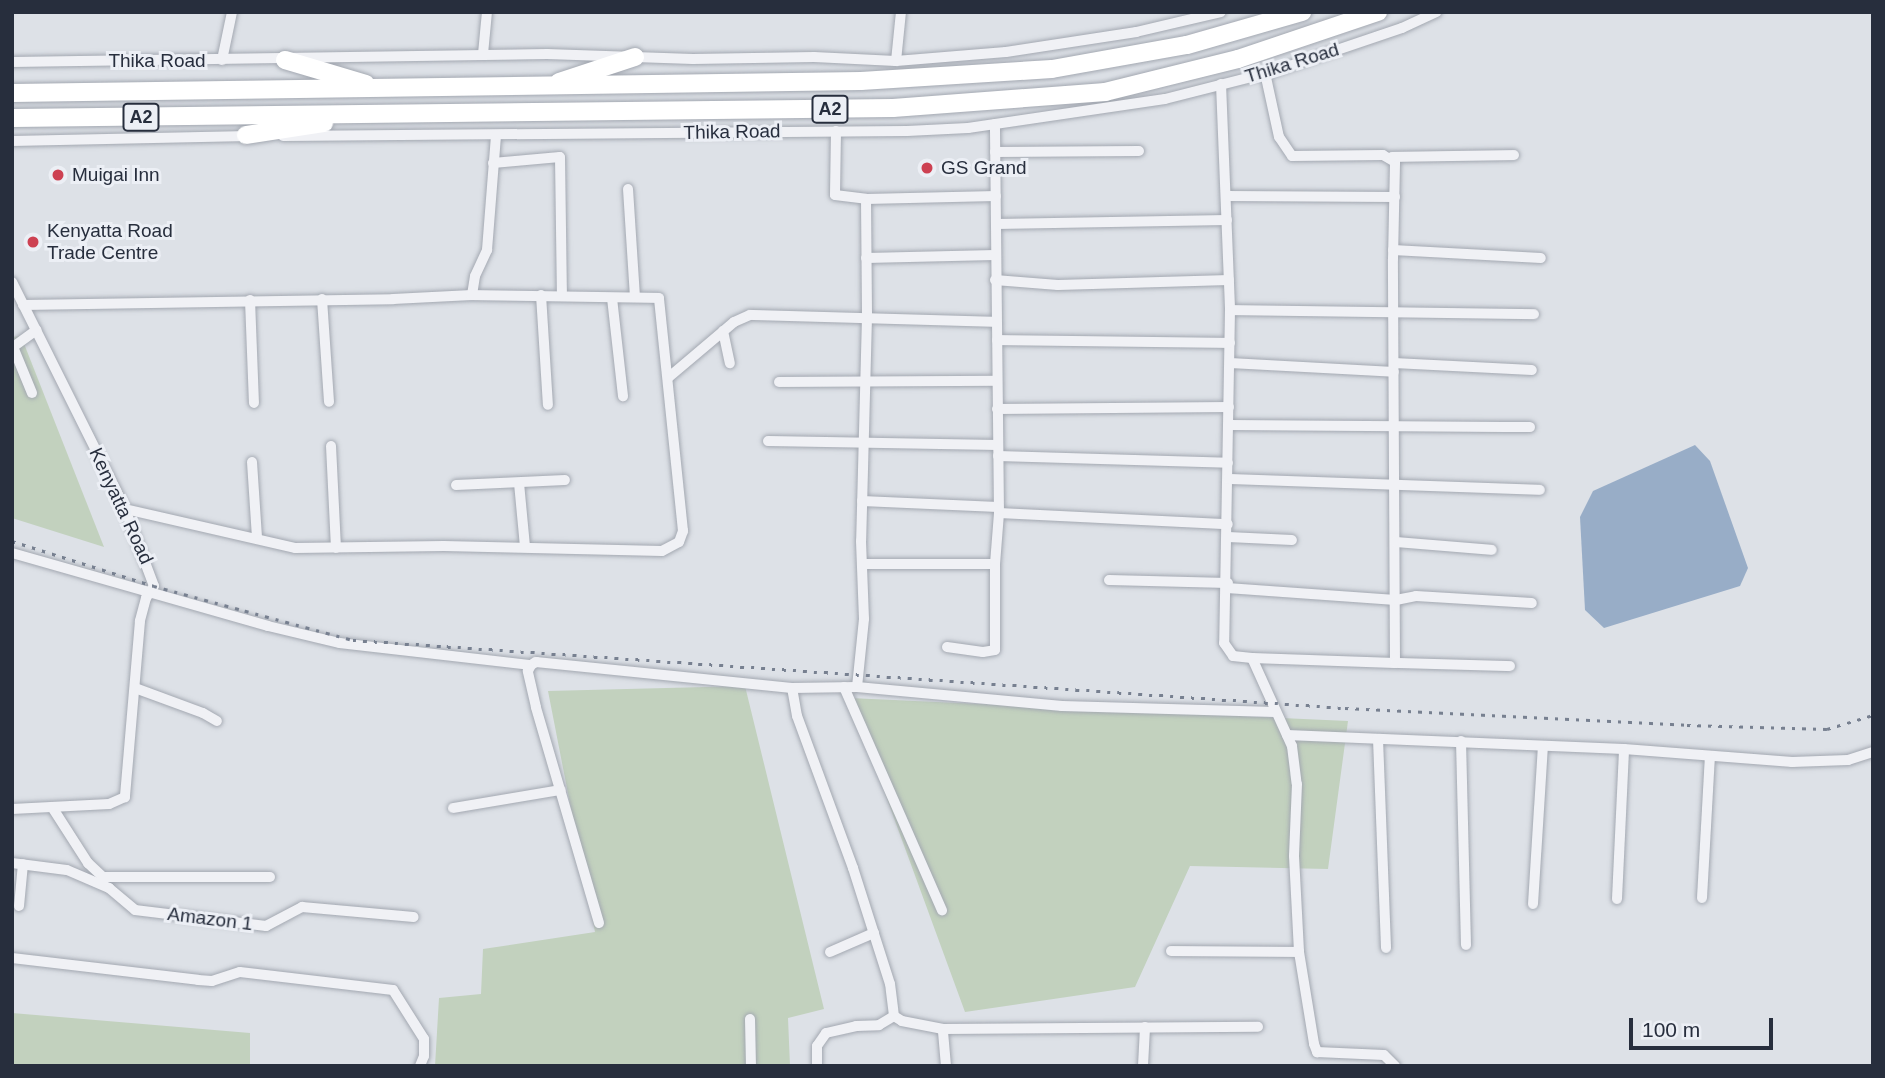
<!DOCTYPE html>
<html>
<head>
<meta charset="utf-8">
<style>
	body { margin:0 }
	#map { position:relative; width:1885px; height:1078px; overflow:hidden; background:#dde1e7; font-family:Helvetica,sans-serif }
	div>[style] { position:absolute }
	.green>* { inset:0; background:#c2d1be }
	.water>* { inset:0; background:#98adc7 }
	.roads { filter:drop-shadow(0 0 2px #a3a8b1) drop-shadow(0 0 2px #a3a8b1) }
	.minor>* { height:10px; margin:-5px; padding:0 5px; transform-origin:5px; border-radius:5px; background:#f0f1f5 }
	.trunk>* { height:18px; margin:-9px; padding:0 9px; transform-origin:9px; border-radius:9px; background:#fff }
	.rail>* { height:2.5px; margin-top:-1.25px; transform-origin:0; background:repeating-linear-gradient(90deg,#778090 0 3.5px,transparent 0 10.5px) }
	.dots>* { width:19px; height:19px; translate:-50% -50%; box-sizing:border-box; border:4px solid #eceff5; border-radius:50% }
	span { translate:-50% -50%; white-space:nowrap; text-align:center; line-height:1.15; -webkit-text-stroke:6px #eceff5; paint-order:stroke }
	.shield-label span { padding:2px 5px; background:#eceff5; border:2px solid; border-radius:5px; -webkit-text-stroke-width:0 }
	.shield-label { font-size:18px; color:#272e3d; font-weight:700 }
	.street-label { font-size:19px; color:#272e3d }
	.poi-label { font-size:19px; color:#272e3d }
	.left { translate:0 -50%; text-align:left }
	.frame { position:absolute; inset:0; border:14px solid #272e3d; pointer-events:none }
	.scale { position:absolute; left:1629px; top:1018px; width:144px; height:32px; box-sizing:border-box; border:4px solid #272e3d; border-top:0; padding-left:9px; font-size:21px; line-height:24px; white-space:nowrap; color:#272e3d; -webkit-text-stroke:5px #eceff5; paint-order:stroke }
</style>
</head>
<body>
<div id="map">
	<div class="green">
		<i style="clip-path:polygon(21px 336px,104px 547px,12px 518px,12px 337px)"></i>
		<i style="clip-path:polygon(745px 686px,824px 1009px,788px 1018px,790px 1066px,435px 1066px,439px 998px,481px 994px,483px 949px,595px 932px,548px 691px)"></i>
		<i style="clip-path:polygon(850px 698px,1348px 721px,1328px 869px,1190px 866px,1135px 987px,965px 1012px)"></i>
		<i style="clip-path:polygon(12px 1013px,250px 1033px,250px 1066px,12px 1066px)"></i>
	</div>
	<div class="water">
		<i style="clip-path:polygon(1695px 445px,1710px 461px,1748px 568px,1740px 586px,1604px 628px,1585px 610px,1580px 517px,1593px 491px)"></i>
	</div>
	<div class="roads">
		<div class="minor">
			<i style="left:483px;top:54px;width:42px;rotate:-84.6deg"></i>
			<i style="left:222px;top:60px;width:49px;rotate:-78.2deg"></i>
			<i style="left:896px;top:61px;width:49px;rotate:-84.2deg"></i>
			<i style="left:12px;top:62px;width:535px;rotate:-0.86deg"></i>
			<i style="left:547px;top:54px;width:146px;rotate:2deg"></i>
			<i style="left:693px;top:59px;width:121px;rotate:-0.9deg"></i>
			<i style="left:814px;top:57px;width:82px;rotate:2.8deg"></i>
			<i style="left:896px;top:61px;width:110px;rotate:-4.7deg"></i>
			<i style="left:1006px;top:52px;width:132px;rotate:-8.7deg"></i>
			<i style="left:1136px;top:32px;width:87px;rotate:-13.2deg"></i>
			<i style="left:1221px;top:84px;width:226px;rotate:87.7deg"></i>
			<i style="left:1230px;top:310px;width:333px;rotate:91deg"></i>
			<i style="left:1224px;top:643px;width:16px;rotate:55deg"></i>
			<i style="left:1233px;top:656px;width:19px;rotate:6deg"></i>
			<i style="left:1252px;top:658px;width:143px;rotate:2deg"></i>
			<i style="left:1395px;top:663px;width:404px;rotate:-90.3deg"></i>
			<i style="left:1393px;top:259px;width:97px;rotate:-88.8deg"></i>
			<i style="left:1395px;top:162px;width:14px;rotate:-150deg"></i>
			<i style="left:1383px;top:155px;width:91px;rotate:179.4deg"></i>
			<i style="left:1292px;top:156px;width:23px;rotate:-124deg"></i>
			<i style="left:1279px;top:137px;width:66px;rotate:-102.3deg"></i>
			<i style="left:836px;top:131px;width:64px;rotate:90.9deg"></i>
			<i style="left:835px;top:195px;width:31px;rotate:7deg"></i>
			<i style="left:866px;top:199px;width:118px;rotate:89.5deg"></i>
			<i style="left:867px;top:317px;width:224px;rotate:91.5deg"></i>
			<i style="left:861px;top:541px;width:78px;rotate:87.8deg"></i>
			<i style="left:864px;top:619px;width:68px;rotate:95.9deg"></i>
			<i style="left:283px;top:136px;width:624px;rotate:-0.46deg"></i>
			<i style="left:907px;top:131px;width:61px;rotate:-2.8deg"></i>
			<i style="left:968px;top:128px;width:199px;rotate:-8.4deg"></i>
			<i style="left:1165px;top:99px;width:114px;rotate:-14.3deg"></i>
			<i style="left:1275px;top:71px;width:134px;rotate:-18.7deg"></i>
			<i style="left:1402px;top:28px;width:38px;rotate:-25deg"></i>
			<i style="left:12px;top:141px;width:237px;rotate:-1.2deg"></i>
			<i style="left:995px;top:152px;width:144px;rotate:-0.4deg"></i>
			<i style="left:1392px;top:157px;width:122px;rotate:-0.9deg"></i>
			<i style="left:493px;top:163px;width:67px;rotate:-5.1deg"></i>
			<i style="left:560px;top:157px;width:139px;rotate:89.2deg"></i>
			<i style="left:628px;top:189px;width:108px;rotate:86.3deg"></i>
			<i style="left:1226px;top:196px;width:169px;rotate:0.3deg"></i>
			<i style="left:866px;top:199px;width:130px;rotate:-1.3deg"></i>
			<i style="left:996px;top:224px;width:231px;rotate:-1deg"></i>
			<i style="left:1393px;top:250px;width:148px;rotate:3.1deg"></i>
			<i style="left:866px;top:258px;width:129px;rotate:-1.3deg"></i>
			<i style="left:995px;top:280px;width:63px;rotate:4.5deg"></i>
			<i style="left:1058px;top:285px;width:171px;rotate:-1.7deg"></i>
			<i style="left:12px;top:282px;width:254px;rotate:63.5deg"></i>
			<i style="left:125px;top:509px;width:82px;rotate:69.4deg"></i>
			<i style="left:154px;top:586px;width:14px;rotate:124deg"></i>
			<i style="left:146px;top:598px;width:24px;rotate:105deg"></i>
			<i style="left:140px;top:621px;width:177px;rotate:94.9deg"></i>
			<i style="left:125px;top:797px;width:17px;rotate:156deg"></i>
			<i style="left:109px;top:804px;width:97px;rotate:177deg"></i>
			<i style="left:541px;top:295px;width:110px;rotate:86.4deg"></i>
			<i style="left:612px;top:298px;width:99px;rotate:83.6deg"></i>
			<i style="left:322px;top:299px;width:103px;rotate:86.1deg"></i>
			<i style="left:250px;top:300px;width:103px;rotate:87.8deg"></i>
			<i style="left:23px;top:305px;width:370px;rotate:-0.9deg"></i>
			<i style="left:393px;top:299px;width:79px;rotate:-2.9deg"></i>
			<i style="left:472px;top:295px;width:19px;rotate:-81deg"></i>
			<i style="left:475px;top:276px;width:29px;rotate:-65deg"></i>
			<i style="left:487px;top:250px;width:115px;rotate:-85.5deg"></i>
			<i style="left:1230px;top:310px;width:304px;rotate:0.8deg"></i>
			<i style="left:723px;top:331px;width:33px;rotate:78deg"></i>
			<i style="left:997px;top:340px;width:233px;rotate:0.7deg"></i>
			<i style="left:1230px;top:363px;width:164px;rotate:3.1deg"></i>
			<i style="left:1394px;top:363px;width:138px;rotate:2.9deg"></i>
			<i style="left:669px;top:377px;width:85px;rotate:-40.2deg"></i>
			<i style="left:734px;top:322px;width:17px;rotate:-24deg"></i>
			<i style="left:750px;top:315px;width:246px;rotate:1.6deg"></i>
			<i style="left:779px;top:382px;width:218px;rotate:-0.3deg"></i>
			<i style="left:32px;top:393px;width:50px;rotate:-112.4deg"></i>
			<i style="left:13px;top:347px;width:29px;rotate:-36deg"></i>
			<i style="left:997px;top:409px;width:232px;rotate:-0.5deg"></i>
			<i style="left:1229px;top:425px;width:301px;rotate:0.4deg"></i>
			<i style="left:768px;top:441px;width:230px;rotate:1deg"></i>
			<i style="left:331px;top:446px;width:102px;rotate:87.2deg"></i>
			<i style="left:998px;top:456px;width:230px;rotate:1.7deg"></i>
			<i style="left:252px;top:462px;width:76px;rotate:86.2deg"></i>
			<i style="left:1228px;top:479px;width:312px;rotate:2deg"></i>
			<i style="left:519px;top:483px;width:64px;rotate:84.6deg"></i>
			<i style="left:456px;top:485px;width:109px;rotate:-2.6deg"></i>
			<i style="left:862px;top:501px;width:136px;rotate:2.5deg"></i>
			<i style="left:125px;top:509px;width:174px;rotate:12.9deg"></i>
			<i style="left:295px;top:548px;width:149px;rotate:-0.8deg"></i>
			<i style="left:444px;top:546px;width:218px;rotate:1.3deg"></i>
			<i style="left:662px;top:551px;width:19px;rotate:-28deg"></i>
			<i style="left:679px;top:542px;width:12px;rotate:-70deg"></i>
			<i style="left:683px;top:531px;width:234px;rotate:-95.9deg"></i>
			<i style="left:659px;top:298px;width:187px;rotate:-179.1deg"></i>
			<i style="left:999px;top:513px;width:229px;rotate:2.8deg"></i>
			<i style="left:1228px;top:537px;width:64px;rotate:2.7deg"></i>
			<i style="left:1395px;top:542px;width:97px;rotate:4.7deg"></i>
			<i style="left:12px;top:553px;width:266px;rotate:15.9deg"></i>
			<i style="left:268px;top:626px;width:74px;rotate:13.3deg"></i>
			<i style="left:340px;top:643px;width:192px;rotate:6.6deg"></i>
			<i style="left:862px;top:564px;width:133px"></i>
			<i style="left:1109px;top:580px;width:119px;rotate:1.4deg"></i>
			<i style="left:1227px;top:588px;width:169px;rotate:4.1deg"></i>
			<i style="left:1396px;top:600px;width:20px;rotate:-11deg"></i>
			<i style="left:1416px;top:596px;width:116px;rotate:3.5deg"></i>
			<i style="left:947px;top:647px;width:36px;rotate:8deg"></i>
			<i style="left:983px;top:652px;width:12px;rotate:-9deg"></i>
			<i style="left:995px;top:650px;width:86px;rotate:-90deg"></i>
			<i style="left:995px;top:564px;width:51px;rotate:-85.5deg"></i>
			<i style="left:999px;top:513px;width:389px;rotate:-90.6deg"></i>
			<i style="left:1252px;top:658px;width:97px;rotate:65.6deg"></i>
			<i style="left:1292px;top:746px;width:38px;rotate:83deg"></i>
			<i style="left:1297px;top:784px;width:72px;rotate:92.4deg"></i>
			<i style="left:1294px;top:856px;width:96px;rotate:87deg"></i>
			<i style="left:1299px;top:952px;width:93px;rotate:80.7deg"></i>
			<i style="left:1314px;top:1044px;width:9px;rotate:69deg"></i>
			<i style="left:1317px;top:1052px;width:67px;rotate:2.6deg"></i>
			<i style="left:1384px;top:1055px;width:16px;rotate:45deg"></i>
			<i style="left:1395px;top:663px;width:115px;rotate:1.5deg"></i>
			<i style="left:844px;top:687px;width:244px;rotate:66.3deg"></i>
			<i style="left:135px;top:688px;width:72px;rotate:20.2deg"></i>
			<i style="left:203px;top:713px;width:16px;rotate:30deg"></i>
			<i style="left:1287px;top:735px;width:337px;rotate:2.4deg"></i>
			<i style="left:1624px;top:749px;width:169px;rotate:4.4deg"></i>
			<i style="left:1792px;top:762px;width:56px;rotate:-2deg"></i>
			<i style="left:1848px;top:760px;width:26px;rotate:-18deg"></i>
			<i style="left:1378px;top:739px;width:209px;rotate:87.8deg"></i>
			<i style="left:1461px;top:741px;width:204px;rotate:88.6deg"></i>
			<i style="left:52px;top:807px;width:67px;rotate:57.3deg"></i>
			<i style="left:88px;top:863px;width:21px;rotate:43deg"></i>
			<i style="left:103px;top:877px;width:167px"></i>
			<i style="left:453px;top:808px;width:109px;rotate:-9.5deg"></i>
			<i style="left:12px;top:863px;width:55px;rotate:7.3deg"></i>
			<i style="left:67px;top:870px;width:46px;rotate:23.2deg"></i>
			<i style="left:109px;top:888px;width:34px;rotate:40deg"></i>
			<i style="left:135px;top:910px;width:132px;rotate:7deg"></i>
			<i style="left:266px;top:926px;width:41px;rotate:-27.8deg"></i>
			<i style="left:302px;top:907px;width:112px;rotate:5.1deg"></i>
			<i style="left:1702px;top:898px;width:141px;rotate:-86.8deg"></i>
			<i style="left:1617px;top:899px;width:150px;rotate:-87.3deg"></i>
			<i style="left:1533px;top:904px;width:158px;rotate:-86.4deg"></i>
			<i style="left:19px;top:906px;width:42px;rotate:-84.6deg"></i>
			<i style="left:599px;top:923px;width:225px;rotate:-106.3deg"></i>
			<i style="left:536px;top:707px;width:37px;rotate:-103deg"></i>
			<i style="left:528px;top:671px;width:7px;rotate:-63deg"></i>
			<i style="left:531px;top:665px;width:6px;rotate:-31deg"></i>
			<i style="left:536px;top:662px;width:257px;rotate:5.8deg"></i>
			<i style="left:1171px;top:951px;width:128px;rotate:0.4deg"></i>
			<i style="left:830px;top:952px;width:48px;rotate:-23.4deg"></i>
			<i style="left:12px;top:958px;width:187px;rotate:6.7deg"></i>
			<i style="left:198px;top:980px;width:14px;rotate:4deg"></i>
			<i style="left:212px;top:981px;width:29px;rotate:-18deg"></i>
			<i style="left:240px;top:972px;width:154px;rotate:6.7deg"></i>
			<i style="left:393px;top:990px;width:58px;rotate:57.7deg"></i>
			<i style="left:424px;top:1039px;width:17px;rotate:90deg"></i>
			<i style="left:424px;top:1056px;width:11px;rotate:112deg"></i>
			<i style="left:750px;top:1019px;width:47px;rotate:88.8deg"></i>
			<i style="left:943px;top:1029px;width:315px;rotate:-0.4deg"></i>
			<i style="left:817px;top:1066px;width:20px;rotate:-90deg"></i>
			<i style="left:817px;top:1046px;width:16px;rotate:-55deg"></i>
			<i style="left:826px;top:1033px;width:31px;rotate:-13deg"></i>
			<i style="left:856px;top:1026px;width:23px;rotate:-2deg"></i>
			<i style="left:879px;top:1025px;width:17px;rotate:-31deg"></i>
			<i style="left:946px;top:1066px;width:37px;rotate:-95deg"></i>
			<i style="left:943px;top:1029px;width:42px;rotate:-169deg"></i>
			<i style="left:902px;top:1021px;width:9px;rotate:-148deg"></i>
			<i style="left:894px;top:1016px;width:32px;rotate:-97deg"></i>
			<i style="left:890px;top:984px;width:122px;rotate:-107.7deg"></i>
			<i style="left:853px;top:868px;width:162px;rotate:-110.2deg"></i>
			<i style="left:797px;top:716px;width:28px;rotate:-100deg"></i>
			<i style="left:792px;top:688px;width:65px;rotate:-0.9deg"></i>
			<i style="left:857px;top:687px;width:206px;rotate:5.3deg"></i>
			<i style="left:1062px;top:706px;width:213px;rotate:1.6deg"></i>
			<i style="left:1143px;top:1066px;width:39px;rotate:-87deg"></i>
		</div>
		<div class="trunk">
			<i style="left:285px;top:60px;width:84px;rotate:16.5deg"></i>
			<i style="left:559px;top:82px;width:80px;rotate:-18.2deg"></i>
			<i style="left:12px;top:93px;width:849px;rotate:-0.81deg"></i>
			<i style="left:861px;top:81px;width:191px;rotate:-3.6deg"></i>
			<i style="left:1052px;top:69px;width:137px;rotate:-10.1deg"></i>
			<i style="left:1187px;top:45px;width:120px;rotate:-16deg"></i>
			<i style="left:12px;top:118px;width:881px;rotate:-0.65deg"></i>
			<i style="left:893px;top:108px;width:213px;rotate:-4.3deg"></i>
			<i style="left:1105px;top:92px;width:137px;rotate:-13.9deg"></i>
			<i style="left:1238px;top:59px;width:148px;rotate:-18.6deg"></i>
			<i style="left:246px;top:135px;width:79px;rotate:-8.7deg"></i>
		</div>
	</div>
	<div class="rail">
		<i style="left:12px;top:541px;width:149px;rotate:17.6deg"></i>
		<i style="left:154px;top:586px;width:206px;rotate:15.2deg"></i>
		<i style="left:353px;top:640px;width:994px;rotate:3.92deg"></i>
		<i style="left:1345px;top:708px;width:342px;rotate:2.8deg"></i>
		<i style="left:1687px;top:725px;width:140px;rotate:1.6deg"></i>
		<i style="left:1827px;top:729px;width:48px;rotate:-16.9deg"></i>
	</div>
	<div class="dots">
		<i style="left:927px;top:168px;background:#cd4152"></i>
		<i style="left:58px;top:175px;background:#cd4152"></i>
		<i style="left:33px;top:242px;background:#cd4152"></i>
	</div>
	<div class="shield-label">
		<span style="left:830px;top:109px">A2</span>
		<span style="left:141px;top:117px">A2</span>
	</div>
	<div class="street-label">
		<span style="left:157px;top:61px">Thika Road</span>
		<span style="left:1292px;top:63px;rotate:-17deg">Thika Road</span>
		<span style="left:732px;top:132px;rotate:-1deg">Thika Road</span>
		<span style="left:121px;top:506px;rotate:65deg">Kenyatta Road</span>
		<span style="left:210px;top:919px;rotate:7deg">Amazon 1</span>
	</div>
	<div class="poi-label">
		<span class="left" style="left:941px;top:168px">GS Grand</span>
		<span class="left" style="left:72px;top:175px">Muigai Inn</span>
		<span class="left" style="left:47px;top:242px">Kenyatta Road<br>Trade Centre</span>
	</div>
	<div class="frame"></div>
	<div class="scale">100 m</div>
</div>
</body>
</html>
